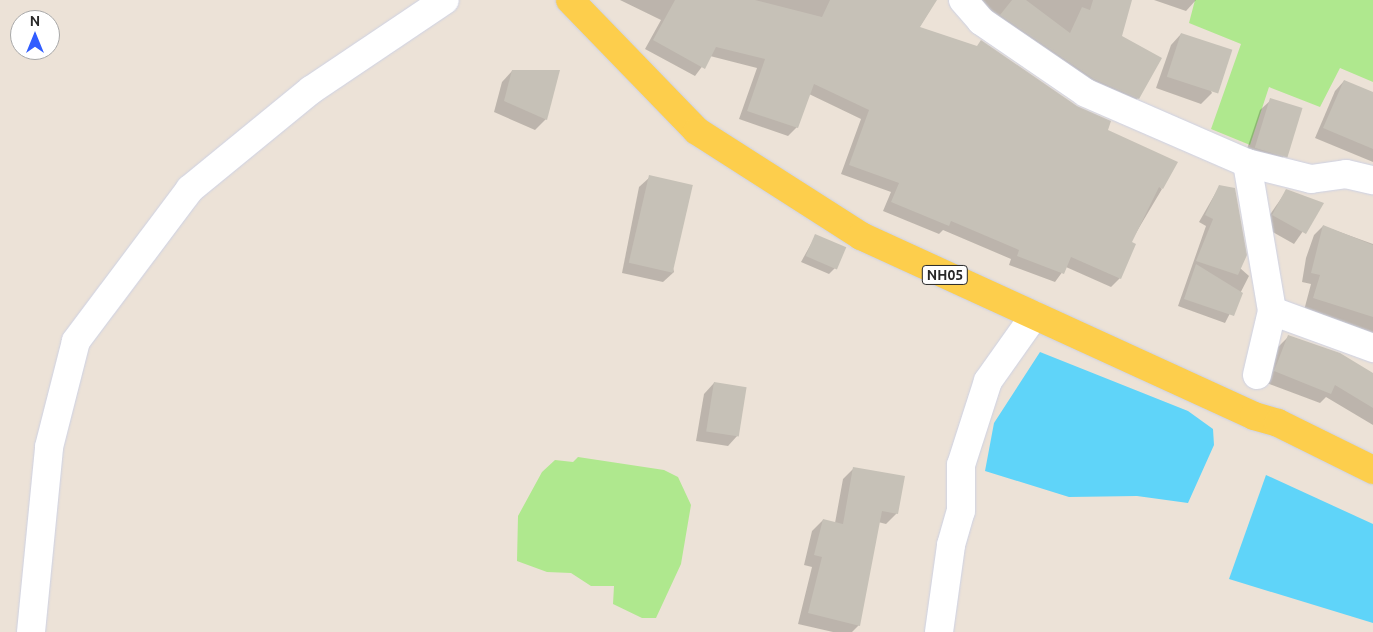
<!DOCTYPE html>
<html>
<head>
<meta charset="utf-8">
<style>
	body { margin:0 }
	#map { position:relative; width:1373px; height:632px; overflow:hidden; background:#ece2d7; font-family:Ubuntu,sans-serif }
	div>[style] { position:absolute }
	.green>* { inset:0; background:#afe88e }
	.water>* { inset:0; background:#5fd4f9 }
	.shadow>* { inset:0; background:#0003 }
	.building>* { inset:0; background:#c6c1b7; transform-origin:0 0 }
	.roads { filter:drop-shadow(0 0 1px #cdd1e3) drop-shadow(0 0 1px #cdd1e3) }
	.street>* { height:28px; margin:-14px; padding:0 14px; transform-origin:14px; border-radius:14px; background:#fff }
	.primary>* { height:28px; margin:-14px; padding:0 14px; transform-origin:14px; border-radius:14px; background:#fdce4c }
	span { translate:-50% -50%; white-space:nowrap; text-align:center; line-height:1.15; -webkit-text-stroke:5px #fff; paint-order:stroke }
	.shield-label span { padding:1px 4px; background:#fff; border:1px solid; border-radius:4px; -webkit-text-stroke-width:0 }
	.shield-label { font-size:14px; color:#282828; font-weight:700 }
	.north { position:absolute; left:10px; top:10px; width:50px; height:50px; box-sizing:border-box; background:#fff; border:1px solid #a9a9a9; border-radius:50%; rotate:0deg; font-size:14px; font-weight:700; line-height:20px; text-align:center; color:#282828 }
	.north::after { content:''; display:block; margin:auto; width:18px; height:22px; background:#315dff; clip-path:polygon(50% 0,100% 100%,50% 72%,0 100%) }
</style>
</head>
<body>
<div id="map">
	<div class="green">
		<i style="clip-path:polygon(1195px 0,1373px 0,1373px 82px,1340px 68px,1320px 107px,1269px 87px,1250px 145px,1211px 129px,1241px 44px,1189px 23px)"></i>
		<i style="clip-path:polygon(578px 457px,664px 470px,678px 477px,691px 505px,681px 564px,656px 618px,642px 618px,613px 604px,614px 586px,591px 586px,571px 573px,547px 572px,517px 561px,518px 516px,542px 472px,555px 460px,573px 462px)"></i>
	</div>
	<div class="water">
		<i style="clip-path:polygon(1040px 352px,1188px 411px,1213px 429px,1214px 445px,1188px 503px,1137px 496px,1069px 497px,985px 471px,994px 423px)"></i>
		<i style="clip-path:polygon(1266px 475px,1373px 524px,1373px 623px,1229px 579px)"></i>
	</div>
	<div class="shadow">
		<i style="clip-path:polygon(620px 0,936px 0,919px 28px,1106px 131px,1162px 189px,1130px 243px,1120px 278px,1111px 287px,1066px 267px,1055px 282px,1009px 265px,1011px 259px,943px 230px,939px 234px,883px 211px,891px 192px,841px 174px,861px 119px,809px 94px,797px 127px,788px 136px,739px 119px,757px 68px,710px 56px,695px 76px,645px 49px,661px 20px)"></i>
		<i style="clip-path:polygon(963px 0,1130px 0,1120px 37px,1138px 98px,1130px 107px)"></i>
		<i style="clip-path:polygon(1154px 0,1196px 0,1186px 11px)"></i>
		<i style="clip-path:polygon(1181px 34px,1212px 93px,1201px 104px,1156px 88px,1171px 45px)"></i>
		<i style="clip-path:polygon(512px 71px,546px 119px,535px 130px,494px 112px,502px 82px)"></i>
		<i style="clip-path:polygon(1344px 81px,1373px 94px,1373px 162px,1315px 138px,1335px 91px)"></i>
		<i style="clip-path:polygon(1271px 100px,1284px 156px,1274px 167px,1244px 158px,1260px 110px)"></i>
		<i style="clip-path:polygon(650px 177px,674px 272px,663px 282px,622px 273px,639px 187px)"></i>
		<i style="clip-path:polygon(1219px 187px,1240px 268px,1249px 276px,1225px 323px,1178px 306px,1206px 226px,1199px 222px)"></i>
		<i style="clip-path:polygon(1287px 190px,1322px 204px,1294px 244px,1262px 226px)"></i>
		<i style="clip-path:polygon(1323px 226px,1373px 244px,1373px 343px,1302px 318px,1311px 284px,1302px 282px,1306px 258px,1314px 235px)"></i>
		<i style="clip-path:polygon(816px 235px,835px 268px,829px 274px,801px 262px)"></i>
		<i style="clip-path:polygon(1288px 337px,1373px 374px,1373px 425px,1326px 397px,1320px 403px,1264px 382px,1277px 348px)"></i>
		<i style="clip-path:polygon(714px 383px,738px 435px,728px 446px,696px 441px,704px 394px)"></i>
		<i style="clip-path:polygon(854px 468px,897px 513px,886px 524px,878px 522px,859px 625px,852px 632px,833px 632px,798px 624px,812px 567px,804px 565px,812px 531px,823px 520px,835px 523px,843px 479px)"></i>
	</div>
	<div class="building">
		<i style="clip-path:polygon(675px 0,755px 0,822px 17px,830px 0,937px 0,920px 27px,977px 46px,981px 40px,1077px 106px,1111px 121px,1108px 130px,1178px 162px,1163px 189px,1159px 187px,1132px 242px,1136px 244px,1121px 279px,1071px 257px,1064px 274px,1017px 256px,1019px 250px,951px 221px,949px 226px,891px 202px,899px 183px,849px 165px,869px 110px,814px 84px,798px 128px,747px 111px,765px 59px,716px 47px,705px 69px,653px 40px)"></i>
		<i style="clip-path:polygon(1012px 0,1026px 0,1070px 33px,1082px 7px,1090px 10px,1093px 0,1132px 0,1122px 36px,1162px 58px,1139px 99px,1094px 79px,1000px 15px)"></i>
		<i style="left:1181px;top:33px;width:54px;height:46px;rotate:18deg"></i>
		<i style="clip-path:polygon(512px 70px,560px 70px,547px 120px,504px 101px)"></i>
		<i style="clip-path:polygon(1344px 80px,1373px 92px,1373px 149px,1323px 128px)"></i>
		<i style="left:1270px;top:98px;width:34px;height:52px;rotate:17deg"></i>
		<i style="left:649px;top:175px;width:45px;height:90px;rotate:13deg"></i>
		<i style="clip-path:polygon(1219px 185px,1235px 188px,1247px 255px,1238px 275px,1196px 261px,1213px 219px,1205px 215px)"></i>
		<i style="clip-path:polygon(1286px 189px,1324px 203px,1306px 234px,1272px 215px)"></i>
		<i style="clip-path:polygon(1323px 225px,1373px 245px,1373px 317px,1313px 298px,1320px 275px,1311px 273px)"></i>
		<i style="left:815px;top:234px;width:34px;height:24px;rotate:23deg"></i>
		<i style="clip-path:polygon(1196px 264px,1243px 293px,1234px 316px,1184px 299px)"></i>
		<i style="clip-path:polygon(1288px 335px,1340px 353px,1373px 373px,1373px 408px,1335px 385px,1331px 394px,1274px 371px)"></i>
		<i style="left:714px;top:382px;width:33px;height:50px;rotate:9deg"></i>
		<i style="clip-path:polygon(853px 467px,905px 476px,898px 514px,882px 511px,860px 626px,808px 613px,822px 557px,814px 555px,823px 519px,843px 524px)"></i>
	</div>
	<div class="roads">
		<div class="street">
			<i style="left:963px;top:0;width:28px;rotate:49deg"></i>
			<i style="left:981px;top:21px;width:127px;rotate:34.4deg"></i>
			<i style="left:1086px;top:93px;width:176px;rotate:23.5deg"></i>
			<i style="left:1247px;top:163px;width:150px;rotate:80.4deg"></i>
			<i style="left:1247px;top:163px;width:66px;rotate:14deg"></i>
			<i style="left:1311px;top:179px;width:35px;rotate:-8deg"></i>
			<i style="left:1346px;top:174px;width:28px;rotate:13deg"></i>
			<i style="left:1257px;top:375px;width:66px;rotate:-76.8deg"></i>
			<i style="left:1272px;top:311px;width:108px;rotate:20.1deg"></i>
			<i style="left:31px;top:632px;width:186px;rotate:-84.4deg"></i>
			<i style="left:49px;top:447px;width:109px;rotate:-75.7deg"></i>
			<i style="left:76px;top:341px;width:190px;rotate:-53.1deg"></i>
			<i style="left:190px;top:189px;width:156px;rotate:-39.3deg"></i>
			<i style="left:311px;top:90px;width:161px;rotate:-33.9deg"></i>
			<i style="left:939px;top:632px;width:88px;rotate:-82.1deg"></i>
			<i style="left:951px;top:545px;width:35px;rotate:-74deg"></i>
			<i style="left:961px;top:511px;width:46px;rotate:-90deg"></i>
			<i style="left:961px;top:465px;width:88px;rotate:-72.2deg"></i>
			<i style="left:988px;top:381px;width:80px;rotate:-54.7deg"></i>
		</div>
		<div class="primary">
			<i style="left:570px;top:0;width:182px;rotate:45.9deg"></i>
			<i style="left:697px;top:131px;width:195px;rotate:32.6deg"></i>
			<i style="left:861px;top:236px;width:432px;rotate:24.6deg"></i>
			<i style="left:1254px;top:416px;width:25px;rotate:16deg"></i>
			<i style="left:1278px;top:423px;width:106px;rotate:26.3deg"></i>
		</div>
	</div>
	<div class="shield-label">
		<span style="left:945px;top:275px">NH05</span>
	</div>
	<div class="north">N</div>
</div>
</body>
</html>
